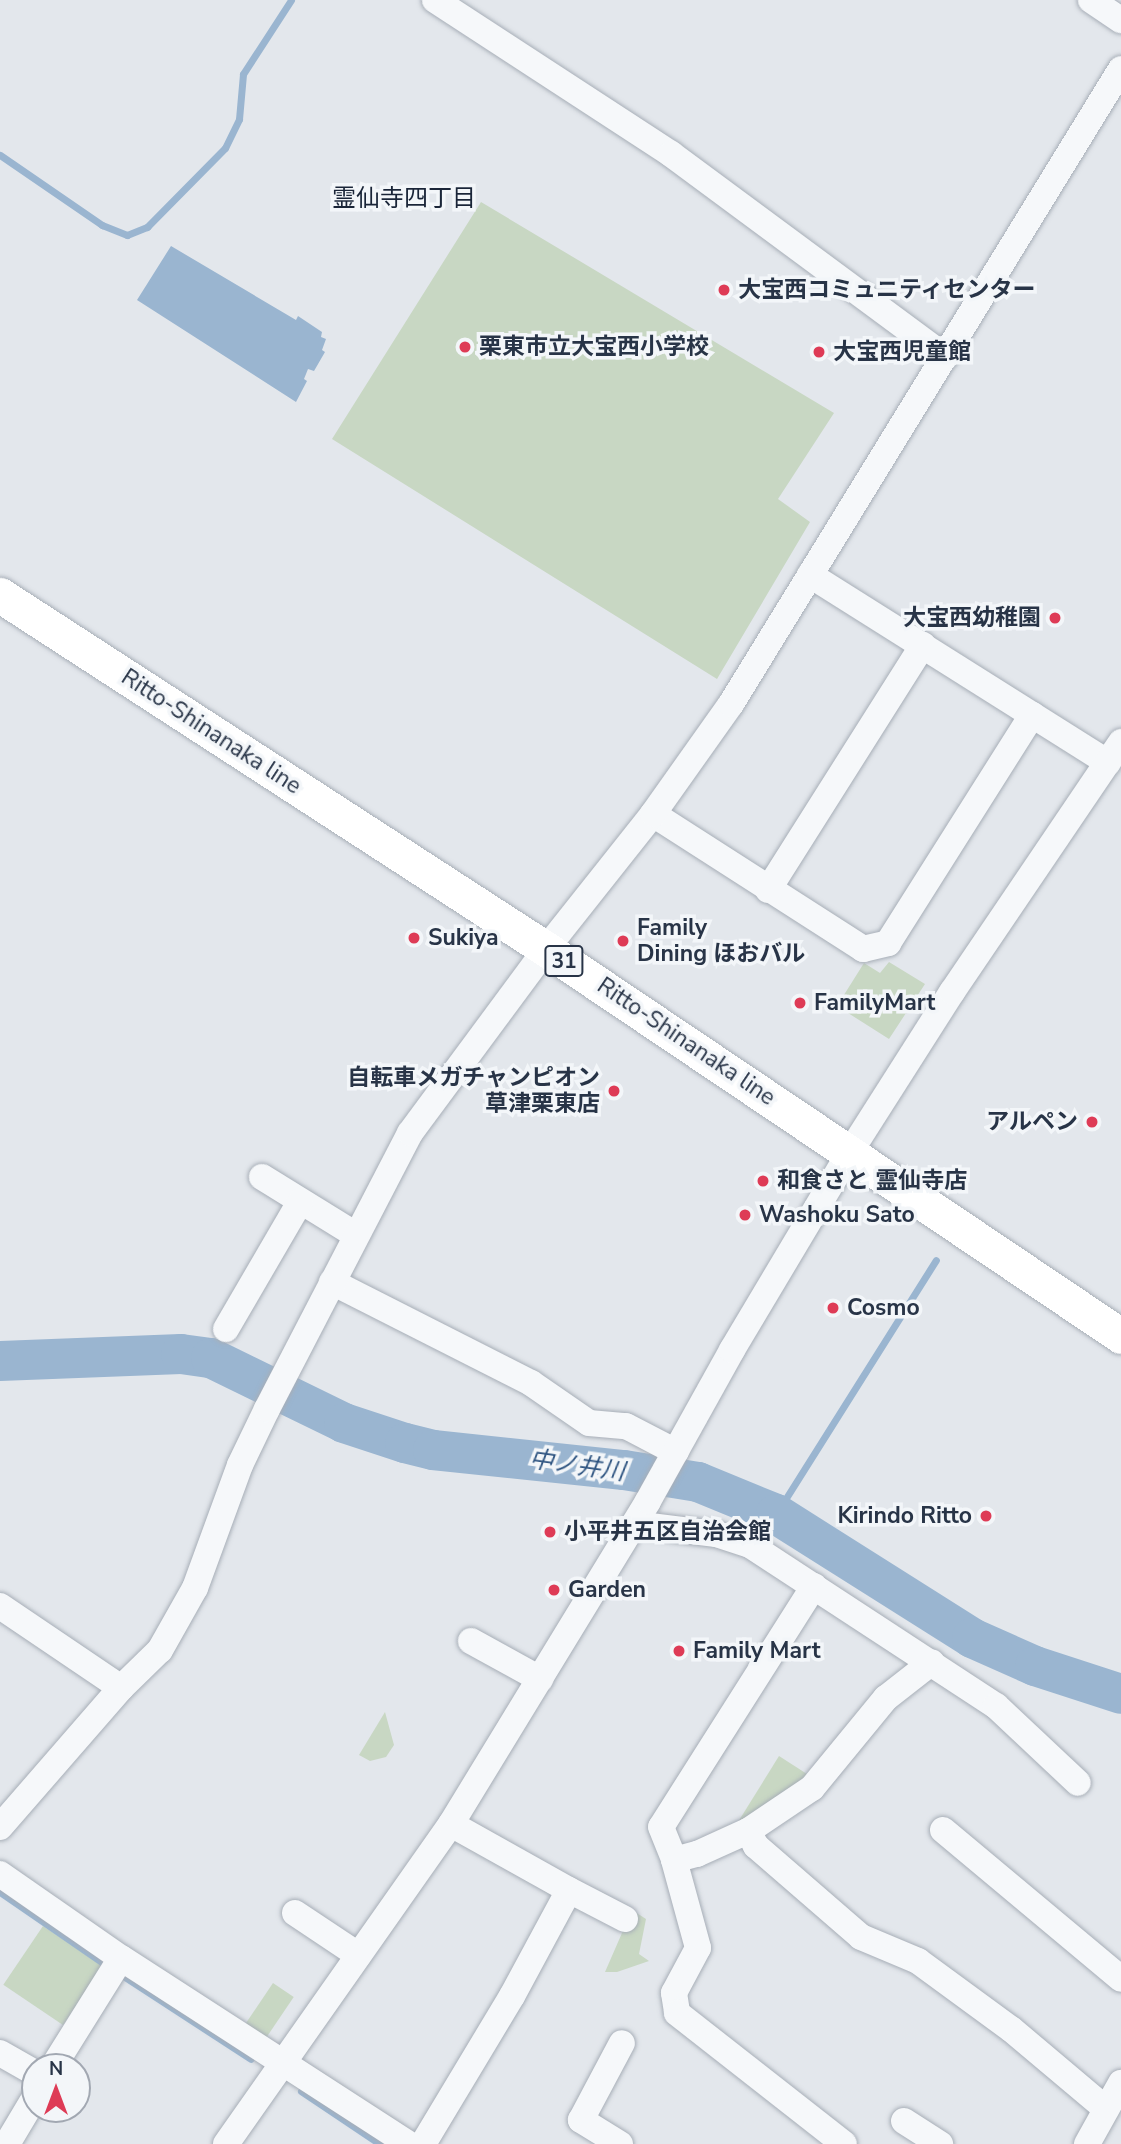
<!DOCTYPE html>
<html>
<head>
<meta charset="utf-8">
<style>
	body { margin:0 }
	#map { position:relative; width:1121px; height:2144px; overflow:hidden; background:#e3e7ec; font-family:"Nunito Sans","Noto Sans JP",sans-serif }
	div>[style] { position:absolute }
	.green>* { inset:0; background:#c8d7c3; transform-origin:0 0 }
	.water>* { inset:0; background:#9ab5d0 }
	.stream>* { height:7px; margin:-3.5px; padding:0 3.5px; transform-origin:3.5px; border-radius:3.5px; background:#9ab5d0 }
	.river>* { height:40px; margin:-20px; padding:0 20px; transform-origin:20px; border-radius:20px; background:#9ab5d0 }
	.roads { filter:drop-shadow(0 0 2px #a7aeb7) drop-shadow(0 0 2px #a7aeb7) }
	.minor>* { height:26px; margin:-13px; padding:0 13px; transform-origin:13px; border-radius:13px; background:#f6f8fa }
	.major>* { height:35px; margin:-17.5px; padding:0 17.5px; transform-origin:17.5px; border-radius:17.5px; background:#fff }
	.dots>* { width:19px; height:19px; translate:-50% -50%; box-sizing:border-box; border:4px solid #f3f6f9; border-radius:50% }
	span { translate:-50% -50%; white-space:nowrap; text-align:center; line-height:1.15; -webkit-text-stroke:7px #f3f6f9; paint-order:stroke }
	.shield-label span { padding:2px 5px; background:#f3f6f9; border:2px solid; border-radius:5px; -webkit-text-stroke-width:0 }
	.shield-label { font-size:21px; color:#283447; font-weight:700 }
	.poi-label { font-size:23px; color:#283447; font-weight:700 }
	.left { translate:0 -50%; text-align:left }
	.right { translate:-100% -50%; text-align:right }
	.street-label { font-size:23px; color:#283447 }
	.neighbourhood-label { font-size:24px; color:#1a2538 }
	.water-label { font-size:24px; color:#2d5380; font-style:italic }
	.north { position:absolute; left:21px; top:2053px; width:70px; height:70px; box-sizing:border-box; background:#f3f6f9; border:2px solid #a2a8b2; border-radius:50%; rotate:0deg; font-size:19px; font-weight:700; line-height:28px; text-align:center; color:#283447 }
	.north::after { content:''; display:block; margin:auto; width:24px; height:32px; background:#de3b56; clip-path:polygon(50% 0,100% 100%,50% 72%,0 100%) }
</style>
</head>
<body>
<div id="map">
	<div class="green">
		<i style="clip-path:polygon(481px 202px,834px 413px,778px 499px,810px 522px,717px 679px,332px 439px)"></i>
		<i style="clip-path:polygon(889px 962px,925px 984px,889px 1039px,837px 1006px,864px 963px,880px 973px)"></i>
		<i style="clip-path:polygon(385px 1712px,394px 1745px,386px 1757px,370px 1761px,359px 1755px)"></i>
		<i style="clip-path:polygon(779px 1756px,807px 1774px,806px 1780px,738px 1822px)"></i>
		<i style="clip-path:polygon(632px 1910px,646px 1919px,639px 1954px,649px 1961px,617px 1972px,605px 1972px)"></i>
		<i style="left:43px;top:1926px;width:72px;height:71px;rotate:34deg"></i>
		<i style="left:273px;top:1983px;width:25px;height:51px;rotate:34deg"></i>
	</div>
	<div class="water">
		<i style="clip-path:polygon(171px 246px,296px 320px,298px 316px,322px 332px,321px 337px,326px 339px,322px 350px,325px 352px,314px 371px,308px 369px,304px 379px,307px 381px,296px 402px,137px 300px)"></i>
	</div>
	<div class="stream">
		<i style="left:0;top:155px;width:124px;rotate:34.5deg"></i>
		<i style="left:102px;top:225px;width:27px;rotate:22deg"></i>
		<i style="left:127px;top:235px;width:22px;rotate:-22deg"></i>
		<i style="left:147px;top:227px;width:111px;rotate:-45.4deg"></i>
		<i style="left:225px;top:148px;width:32px;rotate:-64deg"></i>
		<i style="left:239px;top:119px;width:45px;rotate:-84.9deg"></i>
		<i style="left:243px;top:74px;width:88px;rotate:-57deg"></i>
		<i style="left:776px;top:1514px;width:300px;rotate:-57.8deg"></i>
		<i style="left:0;top:1892px;width:125px;rotate:34.6deg"></i>
		<i style="left:125px;top:1977px;width:150px;rotate:33.1deg"></i>
		<i style="left:301px;top:2091px;width:95px;rotate:33.9deg"></i>
	</div>
	<div class="river">
		<i style="left:0;top:1361px;width:181px;rotate:-2.2deg"></i>
		<i style="left:181px;top:1354px;width:30px;rotate:8deg"></i>
		<i style="left:211px;top:1358px;width:148px;rotate:26deg"></i>
		<i style="left:344px;top:1423px;width:64px;rotate:18.2deg"></i>
		<i style="left:405px;top:1443px;width:29px;rotate:14deg"></i>
		<i style="left:433px;top:1450px;width:192px;rotate:6deg"></i>
		<i style="left:624px;top:1470px;width:75px;rotate:9.2deg"></i>
		<i style="left:698px;top:1482px;width:84px;rotate:22.3deg"></i>
		<i style="left:776px;top:1514px;width:232px;rotate:32.3deg"></i>
		<i style="left:972px;top:1638px;width:69px;rotate:24deg"></i>
		<i style="left:1035px;top:1666px;width:90px;rotate:18deg"></i>
	</div>
	<div class="roads">
		<div class="minor">
			<i style="left:435px;top:0;width:282px;rotate:33.1deg"></i>
			<i style="left:671px;top:154px;width:341px;rotate:36.5deg"></i>
			<i style="left:1091px;top:0;width:36px;rotate:34deg"></i>
			<i style="left:810px;top:575px;width:352px;rotate:32.2deg"></i>
			<i style="left:653px;top:814px;width:250px;rotate:32.7deg"></i>
			<i style="left:863px;top:949px;width:26px;rotate:-13deg"></i>
			<i style="left:888px;top:943px;width:270px;rotate:-57.7deg"></i>
			<i style="left:768px;top:890px;width:290px;rotate:-57.7deg"></i>
			<i style="left:262px;top:1177px;width:110px;rotate:31.7deg"></i>
			<i style="left:332px;top:1282px;width:223px;rotate:26.9deg"></i>
			<i style="left:531px;top:1383px;width:70px;rotate:34.6deg"></i>
			<i style="left:589px;top:1423px;width:37px;rotate:5deg"></i>
			<i style="left:626px;top:1426px;width:56px;rotate:27.5deg"></i>
			<i style="left:226px;top:1329px;width:147px;rotate:-59.8deg"></i>
			<i style="left:634px;top:1524px;width:83px;rotate:7deg"></i>
			<i style="left:716px;top:1534px;width:36px;rotate:18deg"></i>
			<i style="left:750px;top:1545px;width:294px;rotate:33.2deg"></i>
			<i style="left:996px;top:1706px;width:112px;rotate:43.2deg"></i>
			<i style="left:814px;top:1586px;width:285px;rotate:122.4deg"></i>
			<i style="left:661px;top:1827px;width:35px;rotate:68deg"></i>
			<i style="left:674px;top:1860px;width:24px;rotate:-15deg"></i>
			<i style="left:697px;top:1854px;width:56px;rotate:-24.3deg"></i>
			<i style="left:748px;top:1831px;width:77px;rotate:-33.9deg"></i>
			<i style="left:812px;top:1788px;width:117px;rotate:-50.6deg"></i>
			<i style="left:886px;top:1698px;width:58px;rotate:-38deg"></i>
			<i style="left:0;top:1606px;width:146px;rotate:34.1deg"></i>
			<i style="left:471px;top:1641px;width:79px;rotate:28.8deg"></i>
			<i style="left:0;top:1827px;width:184px;rotate:-49deg"></i>
			<i style="left:121px;top:1688px;width:54px;rotate:-44.3deg"></i>
			<i style="left:160px;top:1650px;width:71px;rotate:-60.6deg"></i>
			<i style="left:195px;top:1588px;width:131px;rotate:-69.9deg"></i>
			<i style="left:240px;top:1465px;width:62px;rotate:-64.3deg"></i>
			<i style="left:267px;top:1409px;width:311px;rotate:-62.6deg"></i>
			<i style="left:410px;top:1133px;width:229px;rotate:-53.5deg"></i>
			<i style="left:546px;top:949px;width:172px;rotate:-51.6deg"></i>
			<i style="left:653px;top:814px;width:135px;rotate:-54.7deg"></i>
			<i style="left:731px;top:704px;width:745px;rotate:-58.44deg"></i>
			<i style="left:943px;top:1830px;width:232px;rotate:39.9deg"></i>
			<i style="left:748px;top:1831px;width:17px;rotate:62deg"></i>
			<i style="left:756px;top:1846px;width:139px;rotate:40.9deg"></i>
			<i style="left:861px;top:1937px;width:62px;rotate:22.8deg"></i>
			<i style="left:918px;top:1961px;width:115px;rotate:36.2deg"></i>
			<i style="left:1011px;top:2029px;width:124px;rotate:40.1deg"></i>
			<i style="left:674px;top:1860px;width:91px;rotate:74.7deg"></i>
			<i style="left:698px;top:1948px;width:51px;rotate:118.1deg"></i>
			<i style="left:674px;top:1993px;width:20px;rotate:81deg"></i>
			<i style="left:677px;top:2013px;width:212px;rotate:38.1deg"></i>
			<i style="left:0;top:1874px;width:147px;rotate:34.8deg"></i>
			<i style="left:121px;top:1958px;width:342px;rotate:32.9deg"></i>
			<i style="left:569px;top:1890px;width:63px;rotate:27.4deg"></i>
			<i style="left:295px;top:1913px;width:76px;rotate:33.7deg"></i>
			<i style="left:0;top:2053px;width:40px;rotate:29.7deg"></i>
			<i style="left:53px;top:2067px;width:128px;rotate:-58deg"></i>
			<i style="left:904px;top:2121px;width:43px;rotate:32.6deg"></i>
			<i style="left:7px;top:2144px;width:55px;rotate:-59.2deg"></i>
			<i style="left:226px;top:2144px;width:391px;rotate:-54.9deg"></i>
			<i style="left:451px;top:1824px;width:378px;rotate:-58.6deg"></i>
			<i style="left:648px;top:1501px;width:173px;rotate:-60.9deg"></i>
			<i style="left:732px;top:1350px;width:230px;rotate:-59.2deg"></i>
			<i style="left:850px;top:1152px;width:190px;rotate:-57.5deg"></i>
			<i style="left:952px;top:992px;width:302px;rotate:-55.9deg"></i>
			<i style="left:423px;top:2144px;width:173px;rotate:-59deg"></i>
			<i style="left:512px;top:1996px;width:120px;rotate:-61.7deg"></i>
			<i style="left:569px;top:1890px;width:135px;rotate:-150.8deg"></i>
			<i style="left:620px;top:2144px;width:46px;rotate:-148.4deg"></i>
			<i style="left:581px;top:2120px;width:87px;rotate:-62deg"></i>
			<i style="left:1087px;top:2144px;width:70px;rotate:-60.9deg"></i>
		</div>
		<div class="major">
			<i style="left:0;top:595px;width:651px;rotate:32.96deg"></i>
			<i style="left:546px;top:949px;width:693px;rotate:33.94deg"></i>
		</div>
	</div>
	<div class="dots">
		<i style="left:724px;top:290px;background:#de3b56"></i>
		<i style="left:465px;top:347px;background:#de3b56"></i>
		<i style="left:819px;top:352px;background:#de3b56"></i>
		<i style="left:1055px;top:618px;background:#de3b56"></i>
		<i style="left:414px;top:938px;background:#de3b56"></i>
		<i style="left:623px;top:941px;background:#de3b56"></i>
		<i style="left:800px;top:1003px;background:#de3b56"></i>
		<i style="left:614px;top:1091px;background:#de3b56"></i>
		<i style="left:1092px;top:1122px;background:#de3b56"></i>
		<i style="left:763px;top:1181px;background:#de3b56"></i>
		<i style="left:745px;top:1215px;background:#de3b56"></i>
		<i style="left:833px;top:1308px;background:#de3b56"></i>
		<i style="left:986px;top:1516px;background:#de3b56"></i>
		<i style="left:550px;top:1532px;background:#de3b56"></i>
		<i style="left:554px;top:1590px;background:#de3b56"></i>
		<i style="left:679px;top:1651px;background:#de3b56"></i>
	</div>
	<div class="shield-label">
		<span style="left:564px;top:961px">31</span>
	</div>
	<div class="poi-label">
		<span class="left" style="left:738px;top:290px">大宝西コミュニティセンター</span>
		<span class="left" style="left:479px;top:347px">栗東市立大宝西小学校</span>
		<span class="left" style="left:833px;top:352px">大宝西児童館</span>
		<span class="right" style="left:1041px;top:618px">大宝西幼稚園</span>
		<span class="left" style="left:637px;top:941px">Family<br>Dining ほおバル</span>
		<span class="left" style="left:428px;top:938px">Sukiya</span>
		<span class="left" style="left:814px;top:1003px">FamilyMart</span>
		<span class="right" style="left:600px;top:1091px">自転車メガチャンピオン<br>草津栗東店</span>
		<span class="right" style="left:1078px;top:1122px">アルペン</span>
		<span class="left" style="left:777px;top:1181px">和食さと 霊仙寺店</span>
		<span class="left" style="left:759px;top:1215px">Washoku Sato</span>
		<span class="left" style="left:847px;top:1308px">Cosmo</span>
		<span class="right" style="left:972px;top:1516px">Kirindo Ritto</span>
		<span class="left" style="left:564px;top:1532px">小平井五区自治会館</span>
		<span class="left" style="left:568px;top:1590px">Garden</span>
		<span class="left" style="left:693px;top:1651px">Family Mart</span>
	</div>
	<div class="street-label">
		<span style="left:211px;top:732px;rotate:33deg">Ritto-Shinanaka line</span>
		<span style="left:686px;top:1042px;rotate:34deg">Ritto-Shinanaka line</span>
	</div>
	<div class="neighbourhood-label">
		<span style="left:404px;top:199px">霊仙寺四丁目</span>
	</div>
	<div class="water-label">
		<span style="left:577px;top:1466px;rotate:8deg">中ノ井川</span>
	</div>
	<div class="north">N</div>
</div>
</body>
</html>
